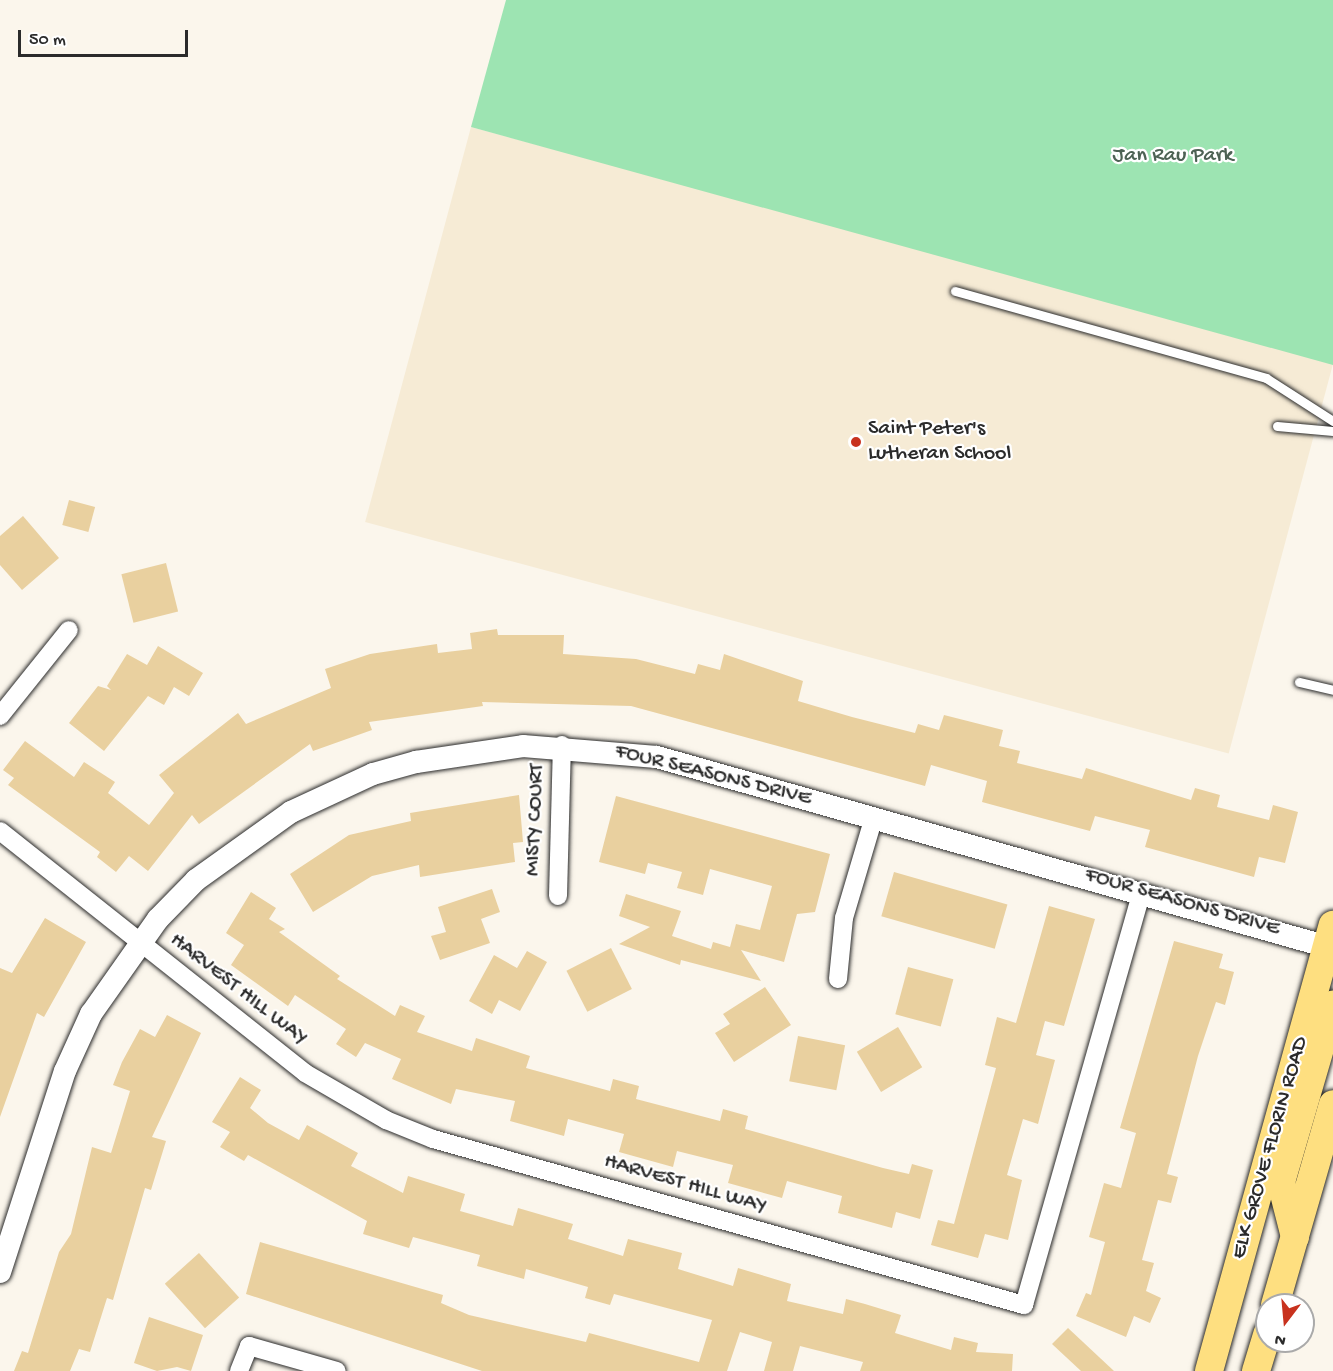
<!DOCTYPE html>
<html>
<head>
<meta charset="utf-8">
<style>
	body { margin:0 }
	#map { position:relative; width:1333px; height:1371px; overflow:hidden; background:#fbf6ec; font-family:"Gochi Hand",sans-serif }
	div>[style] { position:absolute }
	.built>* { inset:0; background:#f6ebd5; transform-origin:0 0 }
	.green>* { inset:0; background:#9de4b2 }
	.building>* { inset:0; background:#e9d09f; transform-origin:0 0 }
	.roads { filter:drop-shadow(0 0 2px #2b2b2b) drop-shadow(0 0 2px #2b2b2b) }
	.service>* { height:9px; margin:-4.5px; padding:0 4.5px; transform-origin:4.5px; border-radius:4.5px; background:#fff }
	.minor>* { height:18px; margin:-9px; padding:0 9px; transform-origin:9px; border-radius:9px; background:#fff }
	.tertiary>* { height:22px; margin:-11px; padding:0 11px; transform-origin:11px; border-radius:11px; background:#fff }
	.primary>* { height:28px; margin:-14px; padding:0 14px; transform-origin:14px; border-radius:14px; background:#fedf80 }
	.dots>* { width:16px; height:16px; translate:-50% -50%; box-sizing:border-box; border:3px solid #fff; border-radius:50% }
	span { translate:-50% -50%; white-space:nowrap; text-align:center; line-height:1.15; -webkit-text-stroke:4.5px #fff; paint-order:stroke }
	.park-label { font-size:22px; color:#4d6254 }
	.poi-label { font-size:22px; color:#2b2b2b }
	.left { translate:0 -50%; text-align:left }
	.street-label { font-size:22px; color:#2b2b2b }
	.north { position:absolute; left:1255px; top:1293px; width:60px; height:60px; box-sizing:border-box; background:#fff; border:2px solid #aaa; border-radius:50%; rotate:196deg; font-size:16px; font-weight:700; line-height:24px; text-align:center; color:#2b2b2b }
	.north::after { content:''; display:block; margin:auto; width:21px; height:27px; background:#c8321e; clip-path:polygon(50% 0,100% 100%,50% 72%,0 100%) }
	.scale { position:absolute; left:18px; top:30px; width:170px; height:27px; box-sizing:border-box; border:3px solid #2b2b2b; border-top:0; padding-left:8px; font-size:18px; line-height:21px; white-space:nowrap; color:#2b2b2b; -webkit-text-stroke:4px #fff; paint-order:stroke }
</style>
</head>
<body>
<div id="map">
	<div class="built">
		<i style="left:471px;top:127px;width:894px;height:409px;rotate:15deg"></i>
	</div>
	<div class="green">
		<i style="clip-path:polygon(506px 0,1333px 0,1333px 365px,471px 127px)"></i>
	</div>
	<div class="building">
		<i style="left:69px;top:500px;width:27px;height:26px;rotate:15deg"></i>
		<i style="clip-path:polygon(23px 516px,59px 558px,22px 590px,0 565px,0 536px)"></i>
		<i style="left:166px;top:563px;width:50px;height:46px;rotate:76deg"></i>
		<i style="clip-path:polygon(497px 629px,498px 635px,564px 635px,563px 654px,636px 659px,695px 674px,698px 664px,720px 670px,724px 654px,803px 681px,798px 701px,852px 717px,915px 733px,918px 724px,939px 730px,944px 715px,1003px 730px,999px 746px,1020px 751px,1017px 763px,1082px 779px,1086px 768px,1191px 800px,1195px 788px,1220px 795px,1217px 807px,1269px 820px,1273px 805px,1298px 812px,1285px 863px,1259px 857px,1254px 877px,1145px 847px,1150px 830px,1095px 816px,1090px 831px,982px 802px,987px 781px,931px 765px,925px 786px,631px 706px,482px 702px,483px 706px,369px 722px,372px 730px,313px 751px,310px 744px,199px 824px,192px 815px,148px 871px,129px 856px,116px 872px,97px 857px,100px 852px,8px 785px,14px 778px,3px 770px,25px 741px,74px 777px,84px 762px,115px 782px,108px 793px,149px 825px,174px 793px,159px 775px,238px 713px,246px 724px,331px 688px,325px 669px,370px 654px,437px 644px,438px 653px,472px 649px,470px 633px)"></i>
		<i style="clip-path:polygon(158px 646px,203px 673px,189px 696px,174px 687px,164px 705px,148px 696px,104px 751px,69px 723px,98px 686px,111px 690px,107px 686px,127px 654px,147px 665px)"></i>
		<i style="clip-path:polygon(519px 795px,523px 842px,513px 843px,515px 862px,420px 877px,419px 865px,372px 876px,313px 912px,290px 874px,349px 835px,411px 821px,410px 813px)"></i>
		<i style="clip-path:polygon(616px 796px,830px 854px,815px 912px,797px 914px,784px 962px,741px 950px,761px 981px,681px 960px,680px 965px,619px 944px,650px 927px,619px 916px,626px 894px,681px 911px,672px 936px,711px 949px,713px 942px,730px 947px,736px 924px,760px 930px,772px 886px,710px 869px,703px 895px,677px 888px,682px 872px,648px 863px,645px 874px,599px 862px)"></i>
		<i style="left:894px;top:872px;width:118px;height:46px;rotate:16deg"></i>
		<i style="clip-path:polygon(492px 889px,500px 912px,481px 919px,490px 943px,440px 960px,431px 936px,446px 932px,438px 907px)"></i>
		<i style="clip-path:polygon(251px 892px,276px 908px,269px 919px,285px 929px,279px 932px,340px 976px,337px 979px,395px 1016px,400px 1005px,425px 1016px,417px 1032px,472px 1051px,476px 1038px,530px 1056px,526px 1068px,610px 1091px,613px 1079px,639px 1086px,636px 1099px,720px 1121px,723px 1109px,748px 1116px,745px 1129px,883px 1168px,909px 1174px,912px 1164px,933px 1170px,920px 1219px,896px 1212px,892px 1228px,838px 1213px,842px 1196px,787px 1181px,782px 1198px,728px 1183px,733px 1165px,677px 1151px,673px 1167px,619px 1152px,624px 1134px,568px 1119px,564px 1136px,510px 1121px,515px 1101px,456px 1089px,451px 1104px,392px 1079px,401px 1059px,365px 1043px,356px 1057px,336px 1044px,346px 1029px,295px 995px,288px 1006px,231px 965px,244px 945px,226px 933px)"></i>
		<i style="clip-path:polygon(1049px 906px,1095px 919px,1064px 1026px,1045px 1021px,1036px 1055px,1055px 1060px,1038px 1124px,1023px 1119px,1007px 1175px,1022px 1180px,1008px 1240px,985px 1234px,978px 1258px,931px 1245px,938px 1220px,954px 1224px,996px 1068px,985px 1065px,997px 1017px,1016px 1023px)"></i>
		<i style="clip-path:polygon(45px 918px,86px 942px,44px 1017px,37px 1013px,0 1117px,0 968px,12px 973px)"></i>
		<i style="clip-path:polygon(1174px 941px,1223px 954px,1219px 968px,1234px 972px,1225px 1005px,1216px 1002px,1198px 1056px,1167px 1174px,1178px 1177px,1171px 1203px,1158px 1200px,1142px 1260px,1154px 1263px,1146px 1291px,1161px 1298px,1150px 1323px,1134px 1316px,1126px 1337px,1076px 1316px,1086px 1293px,1091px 1295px,1105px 1242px,1089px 1237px,1104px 1183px,1121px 1188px,1136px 1133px,1120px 1128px)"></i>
		<i style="left:611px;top:948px;width:46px;height:50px;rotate:63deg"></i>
		<i style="clip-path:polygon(527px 951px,547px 962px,520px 1011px,499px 1000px,492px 1014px,469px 1001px,494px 955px,517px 968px)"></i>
		<i style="left:908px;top:967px;width:47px;height:49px;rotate:15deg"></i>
		<i style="clip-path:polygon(765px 987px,791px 1025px,734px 1062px,715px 1033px,730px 1024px,723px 1014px)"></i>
		<i style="clip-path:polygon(167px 1015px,201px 1033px,152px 1137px,166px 1141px,151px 1190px,145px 1188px,113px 1300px,107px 1298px,90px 1352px,79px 1349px,70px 1371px,14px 1371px,22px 1351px,28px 1353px,59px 1252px,71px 1234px,92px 1147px,111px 1153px,130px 1091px,113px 1085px,122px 1062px,140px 1029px,155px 1037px)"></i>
		<i style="left:898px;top:1027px;width:47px;height:48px;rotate:59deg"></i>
		<i style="left:798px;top:1036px;width:48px;height:46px;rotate:11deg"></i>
		<i style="clip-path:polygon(240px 1077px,261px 1090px,250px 1108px,268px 1123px,299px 1140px,307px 1125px,358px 1153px,351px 1166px,403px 1193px,408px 1176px,465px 1194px,460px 1211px,513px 1226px,518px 1208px,573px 1224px,568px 1239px,623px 1256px,628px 1239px,682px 1253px,678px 1269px,733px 1286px,738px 1268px,791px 1284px,787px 1301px,843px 1314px,846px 1299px,865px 1304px,901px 1315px,895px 1333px,951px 1350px,954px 1337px,978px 1343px,976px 1352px,1013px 1354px,1012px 1371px,860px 1371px,863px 1362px,800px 1346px,793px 1371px,764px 1371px,772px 1342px,740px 1332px,727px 1371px,482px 1371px,246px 1294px,260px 1242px,443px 1295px,441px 1303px,469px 1315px,586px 1342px,589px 1333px,699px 1362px,712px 1320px,614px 1294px,610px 1305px,585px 1298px,588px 1287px,526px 1269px,524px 1279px,477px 1266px,480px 1255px,413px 1237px,409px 1248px,363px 1234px,367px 1221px,248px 1155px,244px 1161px,220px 1147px,230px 1132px,212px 1122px)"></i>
		<i style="left:199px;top:1253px;width:60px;height:46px;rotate:48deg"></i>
		<i style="clip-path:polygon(149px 1317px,203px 1335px,191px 1371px,177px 1367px,157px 1371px,134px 1363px)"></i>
		<i style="clip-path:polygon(1068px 1328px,1114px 1371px,1081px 1371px,1052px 1344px)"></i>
	</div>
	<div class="roads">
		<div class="service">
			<i style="left:955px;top:291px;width:323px;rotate:15.6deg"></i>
			<i style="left:1266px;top:378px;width:80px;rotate:32.7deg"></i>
			<i style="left:1277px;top:426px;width:56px;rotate:5.1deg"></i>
			<i style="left:1299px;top:682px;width:35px;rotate:13deg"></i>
		</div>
		<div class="minor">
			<i style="left:0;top:716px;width:110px;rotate:-51.3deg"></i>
			<i style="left:0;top:831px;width:389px;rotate:38.4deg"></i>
			<i style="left:305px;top:1073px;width:94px;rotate:30.1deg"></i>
			<i style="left:386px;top:1120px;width:51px;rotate:22deg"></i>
			<i style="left:433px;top:1139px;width:614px;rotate:15.69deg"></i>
			<i style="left:1024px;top:1305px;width:430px;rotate:-74.1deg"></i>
			<i style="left:558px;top:896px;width:151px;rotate:-88.5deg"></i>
			<i style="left:838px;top:979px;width:61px;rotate:-84.4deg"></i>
			<i style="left:844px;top:918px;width:105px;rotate:-73.5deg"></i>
			<i style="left:239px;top:1371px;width:27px;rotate:-68deg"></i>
			<i style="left:249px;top:1346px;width:91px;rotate:15.9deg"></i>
		</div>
		<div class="tertiary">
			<i style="left:0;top:1272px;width:211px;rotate:-72.1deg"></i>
			<i style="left:65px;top:1071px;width:63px;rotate:-65.5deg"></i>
			<i style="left:91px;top:1014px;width:116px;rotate:-54.8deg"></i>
			<i style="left:158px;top:919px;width:54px;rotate:-45.7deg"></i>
			<i style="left:196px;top:880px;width:117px;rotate:-35.6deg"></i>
			<i style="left:291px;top:812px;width:90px;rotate:-24.9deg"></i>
			<i style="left:373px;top:774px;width:45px;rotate:-15.6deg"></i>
			<i style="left:416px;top:762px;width:108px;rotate:-8.5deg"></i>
			<i style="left:523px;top:746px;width:134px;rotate:4.7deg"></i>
			<i style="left:657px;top:757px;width:697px;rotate:15.81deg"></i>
		</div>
		<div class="primary">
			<i style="left:1295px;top:1237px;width:57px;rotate:-104.3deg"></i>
			<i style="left:1281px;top:1182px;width:185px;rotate:-73.7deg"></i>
			<i style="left:1275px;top:1305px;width:209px;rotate:-73.9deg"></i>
			<i style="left:1209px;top:1371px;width:463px;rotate:-74.5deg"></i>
			<i style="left:1256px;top:1371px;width:39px;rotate:-73deg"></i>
		</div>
	</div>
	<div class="dots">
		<i style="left:856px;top:442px;background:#c8321e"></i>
	</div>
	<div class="park-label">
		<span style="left:1173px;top:157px">Jan Rau Park</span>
	</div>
	<div class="poi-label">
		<span class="left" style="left:868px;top:442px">Saint Peter's<br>Lutheran School</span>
	</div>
	<div class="street-label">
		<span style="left:713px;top:776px;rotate:14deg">FOUR SEASONS DRIVE</span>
		<span style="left:536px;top:820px;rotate:-88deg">MISTY COURT</span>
		<span style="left:1182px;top:903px;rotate:16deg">FOUR SEASONS DRIVE</span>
		<span style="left:238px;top:990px;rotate:38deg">HARVEST HILL WAY</span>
		<span style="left:1271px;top:1148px;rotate:-74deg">ELK GROVE FLORIN ROAD</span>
		<span style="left:685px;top:1185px;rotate:16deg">HARVEST HILL WAY</span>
	</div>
	<div class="north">N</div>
	<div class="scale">50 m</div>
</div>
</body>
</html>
